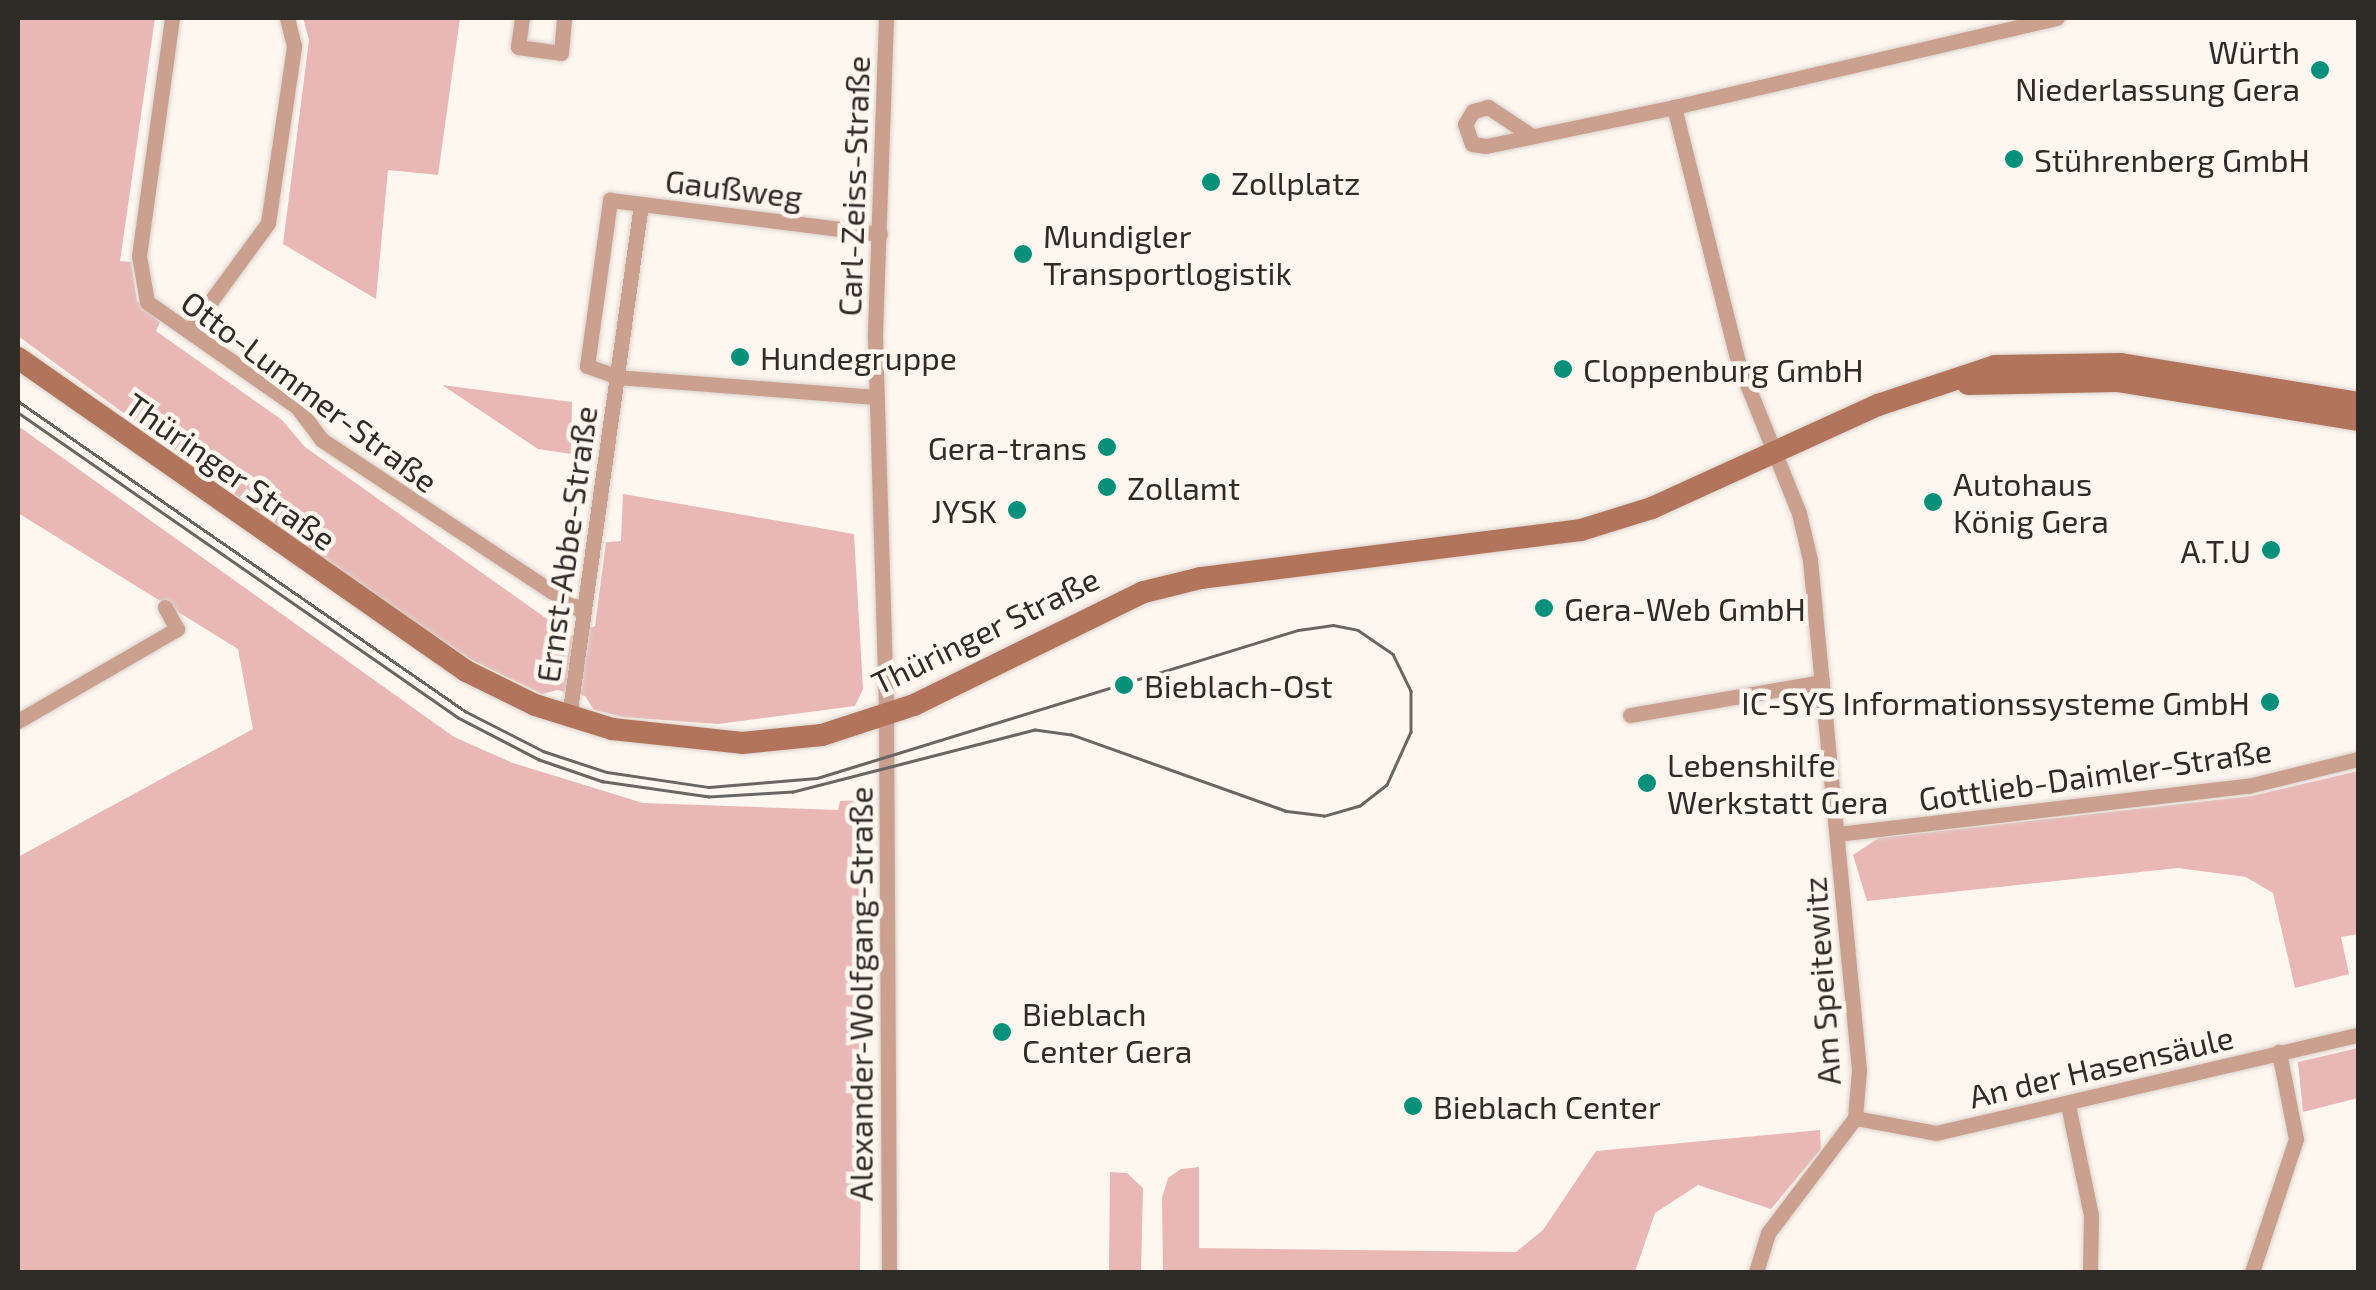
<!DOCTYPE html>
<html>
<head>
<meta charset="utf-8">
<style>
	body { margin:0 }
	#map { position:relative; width:2376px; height:1290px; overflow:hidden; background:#fef7f0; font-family:"Exo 2",sans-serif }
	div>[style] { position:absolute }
	.green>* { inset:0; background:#e9b8b6 }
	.roads { filter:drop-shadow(0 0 2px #d9d2cc) drop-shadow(0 0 2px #d9d2cc) }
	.minor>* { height:15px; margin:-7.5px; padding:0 7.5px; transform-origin:7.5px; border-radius:7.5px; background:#cba08f }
	.secondary>* { height:22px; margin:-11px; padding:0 11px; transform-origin:11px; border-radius:11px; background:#b2755b }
	.tram>* { height:2.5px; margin:-1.25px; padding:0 1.25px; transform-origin:1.25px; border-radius:1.25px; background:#6a6661 }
	.dots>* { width:28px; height:28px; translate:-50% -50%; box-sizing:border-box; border:5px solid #fef7f0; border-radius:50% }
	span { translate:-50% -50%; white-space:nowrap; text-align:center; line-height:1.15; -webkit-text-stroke:9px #fef7f0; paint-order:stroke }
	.poi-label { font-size:32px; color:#2f2b27 }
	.right { translate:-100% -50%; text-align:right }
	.left { translate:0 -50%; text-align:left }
	.street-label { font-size:32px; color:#2f2b27 }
	.frame { position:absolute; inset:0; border:20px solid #2f2b27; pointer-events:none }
</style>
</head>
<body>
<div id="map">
	<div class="green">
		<i style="clip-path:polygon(18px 18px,155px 18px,120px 261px,131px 262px,137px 301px,160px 322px,156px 331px,282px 420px,305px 447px,571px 636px,595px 626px,606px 542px,621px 541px,623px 494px,854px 534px,863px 689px,855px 706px,718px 724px,623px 717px,594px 710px,585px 696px,557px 690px,542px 694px,470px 659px,359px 585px,18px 336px)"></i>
		<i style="clip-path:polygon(303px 18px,460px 18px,438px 175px,388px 170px,376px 299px,283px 244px,309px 40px)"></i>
		<i style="clip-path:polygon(442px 385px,572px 402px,571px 454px,538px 449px)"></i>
		<i style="clip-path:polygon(18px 426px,454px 737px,513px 763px,643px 803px,838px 810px,840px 801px,864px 800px,860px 1272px,18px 1272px,18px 857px,253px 729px,238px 649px,18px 513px)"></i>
		<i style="clip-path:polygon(2358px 771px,2358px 934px,2341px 937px,2349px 974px,2295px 988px,2273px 893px,2246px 877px,2178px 868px,1867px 901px,1853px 855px,1879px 838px,2252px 796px)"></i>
		<i style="clip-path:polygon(2358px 1048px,2358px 1098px,2303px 1112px,2298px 1062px)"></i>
		<i style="clip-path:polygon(1820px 1130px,1821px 1149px,1771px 1209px,1698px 1185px,1655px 1213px,1635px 1272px,1163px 1272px,1162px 1198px,1168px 1178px,1181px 1169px,1199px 1167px,1199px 1248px,1516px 1252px,1543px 1230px,1596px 1151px)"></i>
		<i style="clip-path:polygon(1110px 1172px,1127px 1173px,1143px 1188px,1141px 1272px,1109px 1272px)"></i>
	</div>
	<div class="roads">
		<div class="minor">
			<i style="left:172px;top:18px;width:240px;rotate:97.9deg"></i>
			<i style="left:139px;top:256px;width:47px;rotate:80.1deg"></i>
			<i style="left:147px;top:302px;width:183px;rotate:35deg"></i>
			<i style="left:297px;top:407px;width:41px;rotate:52.9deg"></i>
			<i style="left:322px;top:440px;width:313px;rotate:33.4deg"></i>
			<i style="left:522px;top:18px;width:29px;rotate:98deg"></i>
			<i style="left:518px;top:47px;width:43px;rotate:7.9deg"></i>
			<i style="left:561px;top:53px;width:35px;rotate:-85deg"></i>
			<i style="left:886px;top:18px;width:319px;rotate:92deg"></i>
			<i style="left:875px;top:337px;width:378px;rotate:88.3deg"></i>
			<i style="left:886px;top:715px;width:557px;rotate:89.69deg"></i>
			<i style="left:1674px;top:107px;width:263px;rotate:75.9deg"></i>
			<i style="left:1738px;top:362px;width:163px;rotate:68deg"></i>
			<i style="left:1799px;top:513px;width:48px;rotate:76.8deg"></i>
			<i style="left:1810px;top:560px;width:512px;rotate:84.51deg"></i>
			<i style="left:1859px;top:1070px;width:48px;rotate:94.8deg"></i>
			<i style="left:1855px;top:1118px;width:144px;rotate:127.1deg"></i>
			<i style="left:1768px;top:1233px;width:41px;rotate:107.1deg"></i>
			<i style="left:1532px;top:136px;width:53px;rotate:-146.6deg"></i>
			<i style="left:1488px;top:107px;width:16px;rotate:165deg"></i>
			<i style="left:1473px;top:111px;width:15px;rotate:122deg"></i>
			<i style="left:1465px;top:124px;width:21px;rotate:71deg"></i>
			<i style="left:1472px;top:144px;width:14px;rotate:8deg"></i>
			<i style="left:1486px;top:146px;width:192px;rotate:-11.7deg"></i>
			<i style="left:1674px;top:107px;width:393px;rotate:-13.1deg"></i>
			<i style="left:189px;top:331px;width:134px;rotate:-53.8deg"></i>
			<i style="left:268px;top:223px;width:179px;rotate:-81.6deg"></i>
			<i style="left:294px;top:46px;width:29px;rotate:-104deg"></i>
			<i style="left:876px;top:397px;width:259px;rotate:-175.6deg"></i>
			<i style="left:618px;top:377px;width:33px;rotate:-160deg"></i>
			<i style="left:587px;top:366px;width:168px;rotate:-82.1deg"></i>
			<i style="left:610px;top:200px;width:272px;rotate:7.2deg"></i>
			<i style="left:1630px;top:715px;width:195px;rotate:-9.8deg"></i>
			<i style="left:569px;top:717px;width:518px;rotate:-82.01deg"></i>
			<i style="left:18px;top:721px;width:184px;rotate:-30.1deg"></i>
			<i style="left:177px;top:629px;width:25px;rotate:-119deg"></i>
			<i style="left:1837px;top:834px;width:414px;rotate:-6.7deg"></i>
			<i style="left:2248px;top:786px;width:113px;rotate:-13.8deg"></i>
			<i style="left:2068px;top:1105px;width:112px;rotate:78.2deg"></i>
			<i style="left:2091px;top:1215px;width:57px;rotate:91deg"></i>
			<i style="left:1855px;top:1118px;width:82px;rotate:10.5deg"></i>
			<i style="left:1936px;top:1133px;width:433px;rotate:-13.1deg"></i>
			<i style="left:2252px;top:1272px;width:140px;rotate:-71.7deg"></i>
			<i style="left:2296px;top:1139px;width:89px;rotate:-101.1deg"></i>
		</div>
		<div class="secondary">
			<i style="left:18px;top:358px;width:547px;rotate:34.94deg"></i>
			<i style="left:466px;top:671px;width:77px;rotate:26.2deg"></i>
			<i style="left:535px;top:705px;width:81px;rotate:17.3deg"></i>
			<i style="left:612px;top:729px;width:131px;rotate:6.1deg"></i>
			<i style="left:742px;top:743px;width:80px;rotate:-5.7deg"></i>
			<i style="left:822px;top:735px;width:97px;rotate:-18.1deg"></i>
			<i style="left:914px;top:705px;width:256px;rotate:-26.2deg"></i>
			<i style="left:1144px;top:592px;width:59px;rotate:-13.8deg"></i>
			<i style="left:1201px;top:578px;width:383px;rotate:-7.2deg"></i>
			<i style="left:1581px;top:530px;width:74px;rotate:-17.2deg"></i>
			<i style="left:1652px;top:508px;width:248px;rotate:-24.5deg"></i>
			<i style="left:1878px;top:405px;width:123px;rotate:-18.4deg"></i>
			<i style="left:1995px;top:366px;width:126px;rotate:-0.9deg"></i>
			<i style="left:2121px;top:364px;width:240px;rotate:9.3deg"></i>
			<i style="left:1968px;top:384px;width:149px;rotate:-1.2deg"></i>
			<i style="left:2117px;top:381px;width:244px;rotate:9.2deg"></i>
		</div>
	</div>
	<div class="tram">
		<i style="left:18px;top:401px;width:544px;rotate:34.74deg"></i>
		<i style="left:465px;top:711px;width:88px;rotate:27.1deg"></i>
		<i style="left:543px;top:751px;width:67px;rotate:18.2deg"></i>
		<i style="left:607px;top:772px;width:103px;rotate:8.4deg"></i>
		<i style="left:709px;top:787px;width:108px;rotate:-4.8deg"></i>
		<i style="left:817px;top:778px;width:503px;rotate:-17.1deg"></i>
		<i style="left:1298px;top:630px;width:35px;rotate:-8deg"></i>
		<i style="left:1333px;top:625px;width:25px;rotate:11deg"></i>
		<i style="left:1358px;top:630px;width:42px;rotate:34.4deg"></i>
		<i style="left:1393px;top:654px;width:41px;rotate:64.1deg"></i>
		<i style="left:1411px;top:691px;width:41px;rotate:90deg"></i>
		<i style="left:1411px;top:732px;width:58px;rotate:114.4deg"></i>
		<i style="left:1387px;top:785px;width:34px;rotate:142deg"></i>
		<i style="left:1360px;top:806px;width:37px;rotate:164deg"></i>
		<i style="left:1324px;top:816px;width:39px;rotate:-173deg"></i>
		<i style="left:1285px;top:811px;width:227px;rotate:-160.4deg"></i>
		<i style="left:1071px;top:735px;width:36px;rotate:-172deg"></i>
		<i style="left:1035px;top:730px;width:250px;rotate:165.6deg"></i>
		<i style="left:793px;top:792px;width:84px;rotate:176.6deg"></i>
		<i style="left:709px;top:797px;width:107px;rotate:-171.9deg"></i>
		<i style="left:603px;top:782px;width:68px;rotate:-161deg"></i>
		<i style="left:539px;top:760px;width:91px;rotate:-152.6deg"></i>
		<i style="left:458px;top:718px;width:535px;rotate:-145.27deg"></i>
	</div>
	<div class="dots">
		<i style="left:2320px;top:70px;background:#04907b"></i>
		<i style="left:2014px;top:159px;background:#04907b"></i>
		<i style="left:1211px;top:182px;background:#04907b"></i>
		<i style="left:1023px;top:254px;background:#04907b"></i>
		<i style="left:740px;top:357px;background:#04907b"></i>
		<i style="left:1563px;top:369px;background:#04907b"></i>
		<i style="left:1107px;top:447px;background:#04907b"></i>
		<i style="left:1107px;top:487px;background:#04907b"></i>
		<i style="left:1933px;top:502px;background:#04907b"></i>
		<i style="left:1017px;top:510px;background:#04907b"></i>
		<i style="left:2271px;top:550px;background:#04907b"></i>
		<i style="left:1544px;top:608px;background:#04907b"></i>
		<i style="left:1124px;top:685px;background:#04907b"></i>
		<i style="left:2270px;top:702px;background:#04907b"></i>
		<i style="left:1647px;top:783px;background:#04907b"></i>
		<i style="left:1002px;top:1032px;background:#04907b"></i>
		<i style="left:1413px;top:1106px;background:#04907b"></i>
	</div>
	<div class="poi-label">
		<span class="right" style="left:2300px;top:70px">Würth<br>Niederlassung Gera</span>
		<span class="left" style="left:2034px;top:159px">Stührenberg GmbH</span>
		<span class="left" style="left:1231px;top:182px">Zollplatz</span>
		<span class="left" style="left:1043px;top:254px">Mundigler<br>Transportlogistik</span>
		<span class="left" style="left:760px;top:357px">Hundegruppe</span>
		<span class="left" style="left:1583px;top:369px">Cloppenburg GmbH</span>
		<span class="right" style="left:1087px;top:447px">Gera-trans</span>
		<span class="left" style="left:1953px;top:502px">Autohaus<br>König Gera</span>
		<span class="left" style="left:1127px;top:487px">Zollamt</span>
		<span class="right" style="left:997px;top:510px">JYSK</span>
		<span class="right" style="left:2251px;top:550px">A.T.U</span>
		<span class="left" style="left:1564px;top:608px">Gera-Web GmbH</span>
		<span class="left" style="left:1144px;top:685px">Bieblach-Ost</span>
		<span class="right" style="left:2250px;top:702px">IC-SYS Informationssysteme GmbH</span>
		<span class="left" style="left:1667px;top:783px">Lebenshilfe<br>Werkstatt Gera</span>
		<span class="left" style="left:1022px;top:1032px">Bieblach<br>Center Gera</span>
		<span class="left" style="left:1433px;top:1106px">Bieblach Center</span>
	</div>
	<div class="street-label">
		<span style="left:853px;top:186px;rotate:-88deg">Carl-Zeiss-Straße</span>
		<span style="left:734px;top:188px;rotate:7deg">Gaußweg</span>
		<span style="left:310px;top:391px;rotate:37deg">Otto-Lummer-Straße</span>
		<span style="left:231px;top:471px;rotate:35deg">Thüringer Straße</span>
		<span style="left:566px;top:544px;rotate:-82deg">Ernst-Abbe-Straße</span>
		<span style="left:985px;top:630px;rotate:-26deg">Thüringer Straße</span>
		<span style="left:2095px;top:774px;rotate:-8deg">Gottlieb-Daimler-Straße</span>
		<span style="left:1821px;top:981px;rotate:-94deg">Am Speitewitz</span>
		<span style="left:860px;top:994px;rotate:-90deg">Alexander-Wolfgang-Straße</span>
		<span style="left:2101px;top:1066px;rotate:-13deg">An der Hasensäule</span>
	</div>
	<div class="frame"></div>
</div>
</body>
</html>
